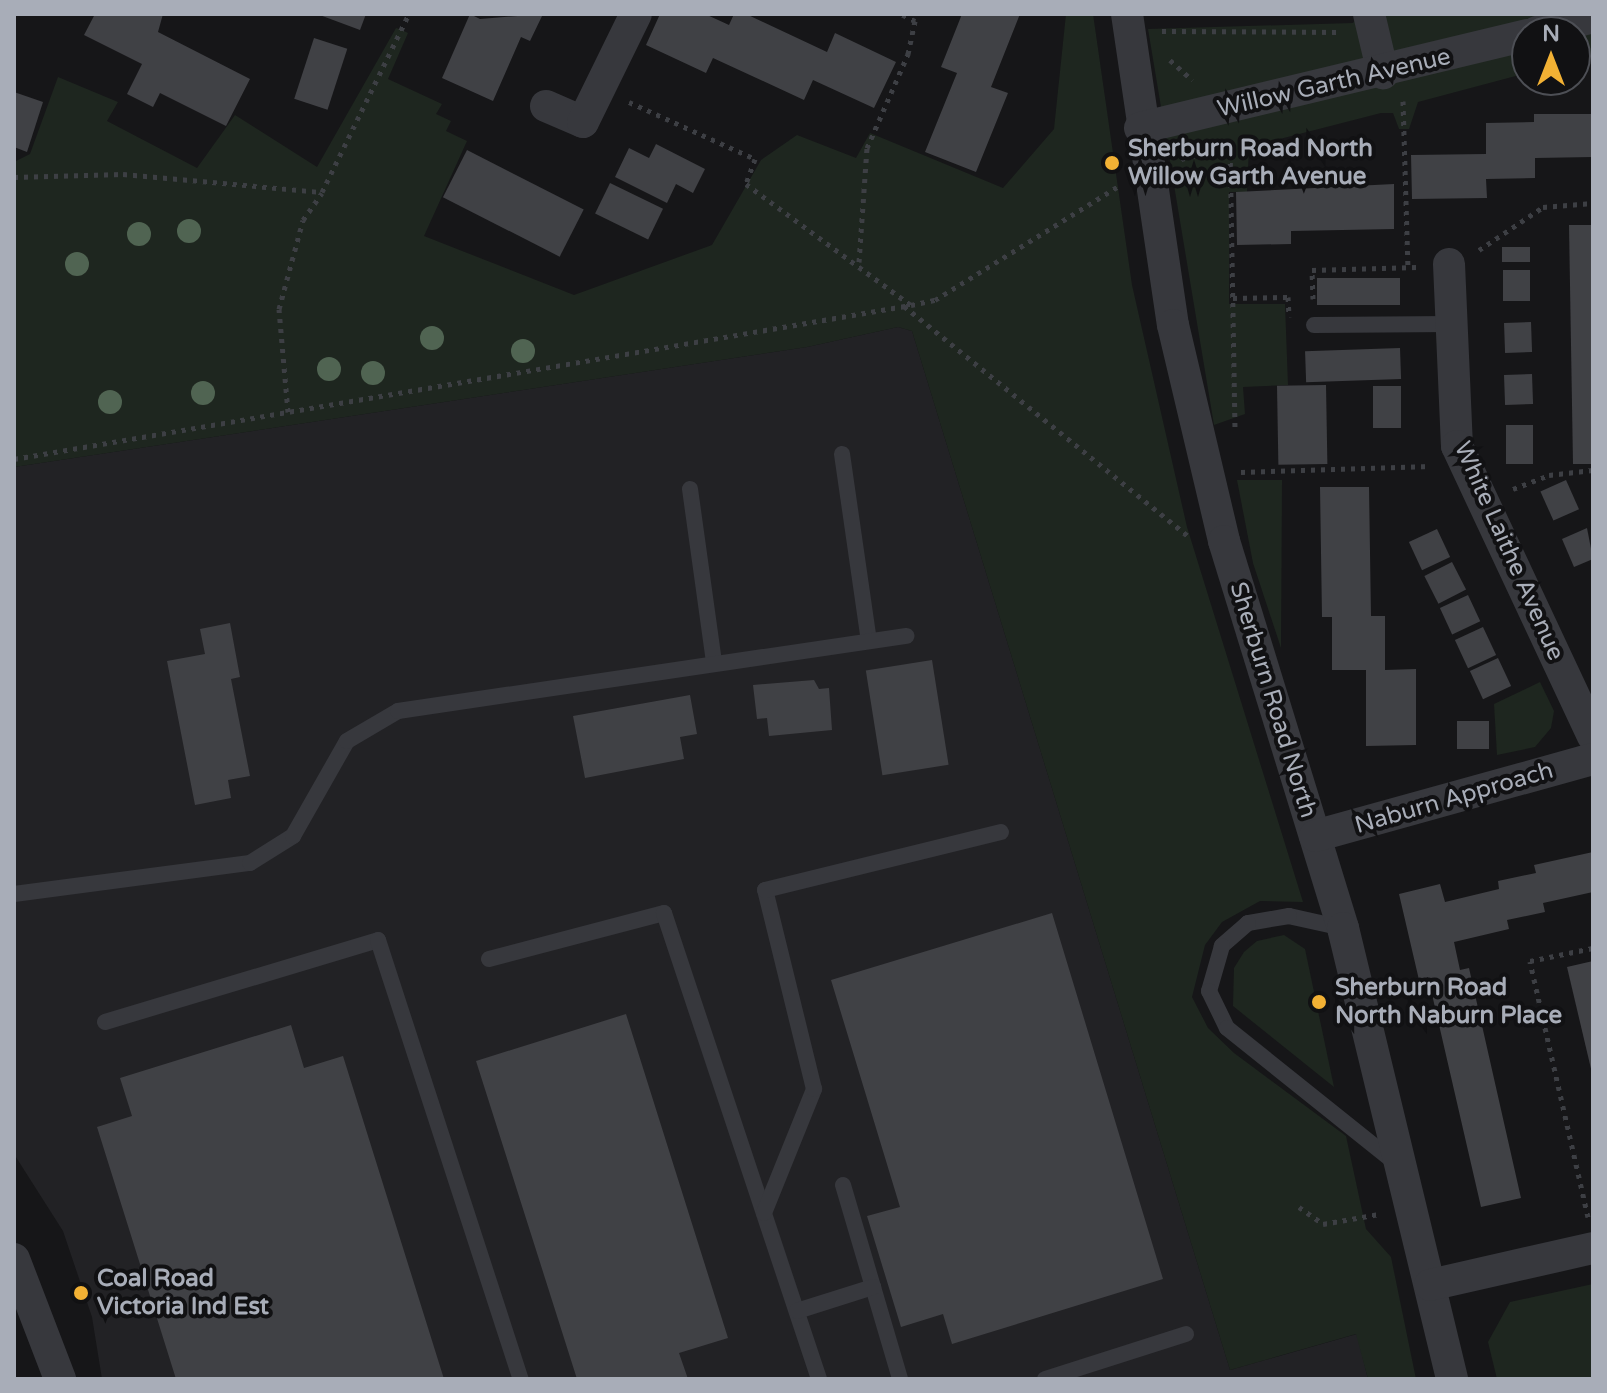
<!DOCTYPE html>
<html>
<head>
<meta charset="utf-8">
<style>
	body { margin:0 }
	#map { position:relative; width:1607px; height:1393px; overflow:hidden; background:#161618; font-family:"Varela Round",sans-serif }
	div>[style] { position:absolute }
	.built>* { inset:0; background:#222225 }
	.green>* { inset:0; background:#1e261f }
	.building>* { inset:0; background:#404145; transform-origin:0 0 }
	.path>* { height:5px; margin-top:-2.5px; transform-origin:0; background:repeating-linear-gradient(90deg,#3d3f44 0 4px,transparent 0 10px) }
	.service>* { height:16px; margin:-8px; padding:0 8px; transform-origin:8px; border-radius:8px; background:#37383d }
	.minor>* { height:32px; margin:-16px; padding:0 16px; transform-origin:16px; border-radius:16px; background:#37383d }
	.trees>* { width:24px; height:24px; margin:-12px; border-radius:50%; background:#506452 }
	.dots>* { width:22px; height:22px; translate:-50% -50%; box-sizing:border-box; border:4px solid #111113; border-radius:50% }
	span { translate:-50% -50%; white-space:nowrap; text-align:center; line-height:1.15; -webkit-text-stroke:8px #111113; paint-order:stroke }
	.street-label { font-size:24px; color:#a8adb8 }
	.poi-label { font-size:24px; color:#a8adb8; font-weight:700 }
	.left { translate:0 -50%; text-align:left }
	.frame { position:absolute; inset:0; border:16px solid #a8adb8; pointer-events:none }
	.north { position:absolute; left:1511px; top:16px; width:80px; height:80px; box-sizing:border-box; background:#111113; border:2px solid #4d4f55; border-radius:50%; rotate:0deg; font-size:22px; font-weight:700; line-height:32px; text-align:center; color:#a8adb8 }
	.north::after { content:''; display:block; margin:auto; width:28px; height:36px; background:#f2b134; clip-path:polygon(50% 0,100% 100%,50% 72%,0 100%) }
</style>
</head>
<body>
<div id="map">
	<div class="built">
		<i style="clip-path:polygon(898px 327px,912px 331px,1230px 1370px,1357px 1334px,1368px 1379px,102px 1379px,92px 1317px,63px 1231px,14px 1154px,14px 467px,807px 347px)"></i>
	</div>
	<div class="green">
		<i style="clip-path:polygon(1066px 14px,1093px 14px,1132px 285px,1187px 527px,1303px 902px,1260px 901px,1222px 922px,1205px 945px,1192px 997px,1208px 1028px,1234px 1053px,1346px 1136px,1366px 1229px,1391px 1257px,1416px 1379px,1368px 1379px,1356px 1334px,1230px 1370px,912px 331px,898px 327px,807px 347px,14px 467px,14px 162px,30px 154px,58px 77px,118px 102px,107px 121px,197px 168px,235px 115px,317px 167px,396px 28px,402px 30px,408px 33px,388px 79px,442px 104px,436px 114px,451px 121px,446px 131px,467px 141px,424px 236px,574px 295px,712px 245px,761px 160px,797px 135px,856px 158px,870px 133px,1003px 188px,1054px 129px)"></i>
		<i style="clip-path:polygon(1359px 14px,1593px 14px,1593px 56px,1575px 61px,1575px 32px,1527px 32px,1527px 73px,1418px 102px,1409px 129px,1399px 129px,1393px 113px,1381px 113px,1249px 147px,1247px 192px,1229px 192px,1229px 304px,1285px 304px,1288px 385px,1243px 387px,1245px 414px,1214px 425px,1148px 29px,1353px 23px)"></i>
		<i style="clip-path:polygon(1237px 480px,1282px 480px,1281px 648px,1253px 563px)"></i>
		<i style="clip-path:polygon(1540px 682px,1554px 711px,1551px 728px,1535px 747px,1497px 755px,1494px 704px)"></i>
		<i style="clip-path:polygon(1284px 935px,1305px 949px,1334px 1087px,1233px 1006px,1234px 968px,1244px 952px,1257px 941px)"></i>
		<i style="clip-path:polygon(1593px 1284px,1593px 1379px,1497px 1379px,1488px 1342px,1510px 1302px)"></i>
	</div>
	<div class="building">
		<i style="clip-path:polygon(95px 14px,163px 14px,158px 32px,250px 79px,226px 126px,160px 93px,153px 107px,127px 94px,142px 64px,84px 35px)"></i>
		<i style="clip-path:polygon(317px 14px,366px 14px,360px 30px)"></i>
		<i style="clip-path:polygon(470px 14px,480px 19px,543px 14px,530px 41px,521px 37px,493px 101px,442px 78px)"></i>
		<i style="clip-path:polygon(660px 14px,705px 14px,729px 25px,734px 14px,746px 14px,827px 52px,835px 33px,896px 62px,874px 108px,813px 80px,804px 100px,713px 58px,706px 73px,646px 45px)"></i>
		<i style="clip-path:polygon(962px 14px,1020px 14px,991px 87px,1008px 93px,976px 172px,925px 152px,957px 73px,941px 67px)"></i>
		<i style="left:314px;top:38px;width:35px;height:64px;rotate:18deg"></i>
		<i style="clip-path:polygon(14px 92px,43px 102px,27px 152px,14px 147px)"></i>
		<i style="clip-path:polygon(1534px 114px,1593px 114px,1593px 157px,1535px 158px,1535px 178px,1486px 179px,1487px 198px,1412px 199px,1411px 155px,1486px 154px,1486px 123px,1534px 122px)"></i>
		<i style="clip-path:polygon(656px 144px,705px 169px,693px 193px,676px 184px,667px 203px,615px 177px,629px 148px,649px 158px)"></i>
		<i style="left:467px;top:150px;width:131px;height:53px;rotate:27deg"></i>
		<i style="left:610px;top:183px;width:59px;height:34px;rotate:26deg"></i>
		<i style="clip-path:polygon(1394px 184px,1394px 229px,1291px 231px,1291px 244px,1237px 245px,1236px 192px)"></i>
		<i style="clip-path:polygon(1569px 225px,1593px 225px,1593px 464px,1573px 464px)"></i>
		<i style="left:1530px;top:247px;width:15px;height:28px;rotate:90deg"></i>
		<i style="left:1503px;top:270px;width:27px;height:31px"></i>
		<i style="left:1400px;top:278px;width:27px;height:83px;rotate:90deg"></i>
		<i style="left:1531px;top:322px;width:30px;height:27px;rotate:88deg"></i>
		<i style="left:1400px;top:348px;width:31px;height:95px;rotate:88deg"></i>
		<i style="left:1532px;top:374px;width:30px;height:28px;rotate:88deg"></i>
		<i style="left:1326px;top:385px;width:79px;height:49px;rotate:89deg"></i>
		<i style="left:1373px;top:386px;width:28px;height:42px"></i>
		<i style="left:1506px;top:425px;width:27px;height:39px"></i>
		<i style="left:1566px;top:480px;width:32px;height:28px;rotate:66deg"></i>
		<i style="clip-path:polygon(1320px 487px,1369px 487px,1371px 616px,1385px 616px,1385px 670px,1416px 669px,1416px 745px,1366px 746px,1366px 670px,1332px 670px,1332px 617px,1322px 617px)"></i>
		<i style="clip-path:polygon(1587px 528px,1593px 559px,1574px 567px,1562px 539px)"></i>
		<i style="left:1437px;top:529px;width:31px;height:31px;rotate:65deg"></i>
		<i style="left:1452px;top:562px;width:31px;height:31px;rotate:63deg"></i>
		<i style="left:1468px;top:595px;width:29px;height:31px;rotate:65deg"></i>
		<i style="clip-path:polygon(230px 623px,240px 677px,231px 679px,250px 776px,228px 780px,231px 798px,195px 805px,167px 661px,205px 654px,200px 629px)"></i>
		<i style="left:1483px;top:627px;width:31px;height:31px;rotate:65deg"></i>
		<i style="left:1498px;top:658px;width:31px;height:31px;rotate:65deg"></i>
		<i style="left:932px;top:660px;width:106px;height:67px;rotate:81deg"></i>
		<i style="clip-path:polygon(814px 680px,819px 689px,829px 688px,832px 730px,769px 736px,767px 718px,757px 719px,753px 685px)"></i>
		<i style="clip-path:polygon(690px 695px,697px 734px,680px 737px,684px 759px,585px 778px,573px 716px)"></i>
		<i style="left:1457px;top:721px;width:32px;height:28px"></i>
		<i style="clip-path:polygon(1593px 852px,1593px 892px,1543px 903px,1545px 912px,1507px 920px,1509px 929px,1454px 942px,1460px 970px,1469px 968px,1521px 1198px,1481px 1207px,1428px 977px,1419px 980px,1399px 894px,1440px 884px,1445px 902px,1499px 889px,1498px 881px,1536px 873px,1534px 865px)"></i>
		<i style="clip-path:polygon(1052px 913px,1163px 1279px,952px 1344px,943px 1314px,901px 1327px,867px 1216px,900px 1207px,831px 980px)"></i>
		<i style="clip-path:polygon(1593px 961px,1593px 1073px,1592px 1073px,1567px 967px)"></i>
		<i style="clip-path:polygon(626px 1014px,728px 1338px,679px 1353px,688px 1379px,577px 1379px,476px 1061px)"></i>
		<i style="clip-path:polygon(291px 1025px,304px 1068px,343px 1056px,444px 1379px,176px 1379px,97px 1127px,132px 1116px,120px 1078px)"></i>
	</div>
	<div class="path">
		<i style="left:1162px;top:31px;width:178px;rotate:0.3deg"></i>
		<i style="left:1170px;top:60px;width:30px;rotate:42deg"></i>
		<i style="left:1403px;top:101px;width:167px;rotate:88.3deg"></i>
		<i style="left:629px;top:102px;width:138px;rotate:24.3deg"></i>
		<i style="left:755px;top:159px;width:27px;rotate:110deg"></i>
		<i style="left:746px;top:184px;width:205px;rotate:36.3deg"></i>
		<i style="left:911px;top:305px;width:25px;rotate:-12deg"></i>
		<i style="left:935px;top:300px;width:214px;rotate:-31.8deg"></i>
		<i style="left:1230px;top:143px;width:286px;rotate:89deg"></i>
		<i style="left:1181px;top:159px;width:69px;rotate:-15deg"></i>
		<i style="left:14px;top:177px;width:109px;rotate:-1.6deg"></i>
		<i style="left:123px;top:174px;width:200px;rotate:5.2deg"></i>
		<i style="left:322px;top:192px;width:198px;rotate:-64deg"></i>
		<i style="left:1479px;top:250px;width:77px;rotate:-33.9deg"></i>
		<i style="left:1543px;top:207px;width:50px;rotate:-4.6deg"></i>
		<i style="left:859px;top:262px;width:114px;rotate:-86deg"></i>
		<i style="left:867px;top:148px;width:103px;rotate:-66.4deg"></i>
		<i style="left:908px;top:54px;width:34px;rotate:-78deg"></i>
		<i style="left:915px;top:21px;width:16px;rotate:-153deg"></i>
		<i style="left:1233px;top:298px;width:55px;rotate:-1deg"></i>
		<i style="left:1288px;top:297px;width:20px;rotate:87deg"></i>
		<i style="left:1313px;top:299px;width:29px;rotate:-92deg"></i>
		<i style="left:1312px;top:270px;width:105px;rotate:-1.6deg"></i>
		<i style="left:904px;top:306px;width:365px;rotate:39deg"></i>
		<i style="left:288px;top:412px;width:103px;rotate:-95deg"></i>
		<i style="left:279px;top:309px;width:92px;rotate:-74.9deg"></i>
		<i style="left:303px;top:220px;width:33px;rotate:-55deg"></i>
		<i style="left:14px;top:459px;width:910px;rotate:-9.74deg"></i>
		<i style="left:1241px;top:472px;width:190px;rotate:-1.8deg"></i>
		<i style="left:1513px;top:489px;width:39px;rotate:-21deg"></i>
		<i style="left:1549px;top:475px;width:44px;rotate:-6.5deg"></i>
		<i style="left:1299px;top:1207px;width:29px;rotate:35deg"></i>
		<i style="left:1323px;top:1224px;width:57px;rotate:-10.1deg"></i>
		<i style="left:1588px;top:1217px;width:262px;rotate:-102.8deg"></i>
		<i style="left:1530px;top:961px;width:64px;rotate:-11.7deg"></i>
	</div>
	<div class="service">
		<i style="left:1314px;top:325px;width:138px;rotate:-0.4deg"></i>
		<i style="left:842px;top:454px;width:189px;rotate:81.8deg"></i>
		<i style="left:690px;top:489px;width:176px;rotate:82.1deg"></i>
		<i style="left:14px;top:894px;width:238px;rotate:-7.5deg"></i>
		<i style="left:250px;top:863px;width:51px;rotate:-32.1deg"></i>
		<i style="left:293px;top:836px;width:109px;rotate:-60.4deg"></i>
		<i style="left:347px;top:741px;width:59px;rotate:-30.5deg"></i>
		<i style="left:398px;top:711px;width:514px;rotate:-8.4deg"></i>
		<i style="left:1343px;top:928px;width:55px;rotate:-167.5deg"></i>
		<i style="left:1289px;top:916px;width:42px;rotate:170.3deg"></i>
		<i style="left:1248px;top:923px;width:35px;rotate:139deg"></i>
		<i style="left:1222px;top:946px;width:47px;rotate:106.1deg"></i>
		<i style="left:1209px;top:991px;width:41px;rotate:64.1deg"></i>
		<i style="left:1227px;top:1028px;width:218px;rotate:38.7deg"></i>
		<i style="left:489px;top:959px;width:181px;rotate:-14.7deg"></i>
		<i style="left:664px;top:913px;width:491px;rotate:71.6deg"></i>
		<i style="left:105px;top:1022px;width:285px;rotate:-16.7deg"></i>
		<i style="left:378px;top:940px;width:462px;rotate:72deg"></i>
		<i style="left:843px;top:1185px;width:202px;rotate:73.6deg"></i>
		<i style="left:764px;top:1213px;width:134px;rotate:-68deg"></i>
		<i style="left:814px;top:1089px;width:205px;rotate:-103.8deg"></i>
		<i style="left:765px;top:890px;width:243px;rotate:-13.8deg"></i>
		<i style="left:797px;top:1311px;width:80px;rotate:-17.5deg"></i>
		<i style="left:1045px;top:1379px;width:148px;rotate:-17.7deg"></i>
	</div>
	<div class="minor">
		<i style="left:1127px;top:14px;width:314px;rotate:81.6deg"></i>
		<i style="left:1173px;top:325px;width:222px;rotate:76.7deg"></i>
		<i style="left:1224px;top:541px;width:405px;rotate:72.9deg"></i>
		<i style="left:1343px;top:928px;width:464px;rotate:76.4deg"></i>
		<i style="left:1369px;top:14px;width:61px;rotate:76.7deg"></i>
		<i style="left:1537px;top:32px;width:58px;rotate:-15deg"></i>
		<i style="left:546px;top:106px;width:40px;rotate:23.4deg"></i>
		<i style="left:583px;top:122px;width:120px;rotate:-63.9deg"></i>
		<i style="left:1140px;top:128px;width:398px;rotate:-13.5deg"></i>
		<i style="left:1449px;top:264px;width:182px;rotate:87.5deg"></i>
		<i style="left:1457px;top:446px;width:320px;rotate:64.9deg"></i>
		<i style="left:1315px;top:836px;width:288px;rotate:-15.5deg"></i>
		<i style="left:14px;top:1259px;width:129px;rotate:69deg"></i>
		<i style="left:1430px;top:1285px;width:167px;rotate:-12.8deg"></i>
	</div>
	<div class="trees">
		<i style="left:189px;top:231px"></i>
		<i style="left:139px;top:234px"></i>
		<i style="left:77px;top:264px"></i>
		<i style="left:432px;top:338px"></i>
		<i style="left:523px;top:351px"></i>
		<i style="left:329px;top:369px"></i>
		<i style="left:373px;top:373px"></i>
		<i style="left:203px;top:393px"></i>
		<i style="left:110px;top:402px"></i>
	</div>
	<div class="dots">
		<i style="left:1112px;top:163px;background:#f2b134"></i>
		<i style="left:1319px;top:1002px;background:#f2b134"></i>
		<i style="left:81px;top:1293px;background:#f2b134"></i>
	</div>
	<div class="street-label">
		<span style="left:1334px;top:83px;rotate:-13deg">Willow Garth Avenue</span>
		<span style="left:1509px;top:551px;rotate:66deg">White Laithe Avenue</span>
		<span style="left:1273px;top:700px;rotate:73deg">Sherburn Road North</span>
		<span style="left:1454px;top:798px;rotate:-16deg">Naburn Approach</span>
	</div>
	<div class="poi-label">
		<span class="left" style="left:1128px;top:163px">Sherburn Road North<br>Willow Garth Avenue</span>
		<span class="left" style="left:1335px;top:1002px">Sherburn Road<br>North Naburn Place</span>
		<span class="left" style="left:97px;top:1293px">Coal Road<br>Victoria Ind Est</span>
	</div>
	<div class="frame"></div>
	<div class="north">N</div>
</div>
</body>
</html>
